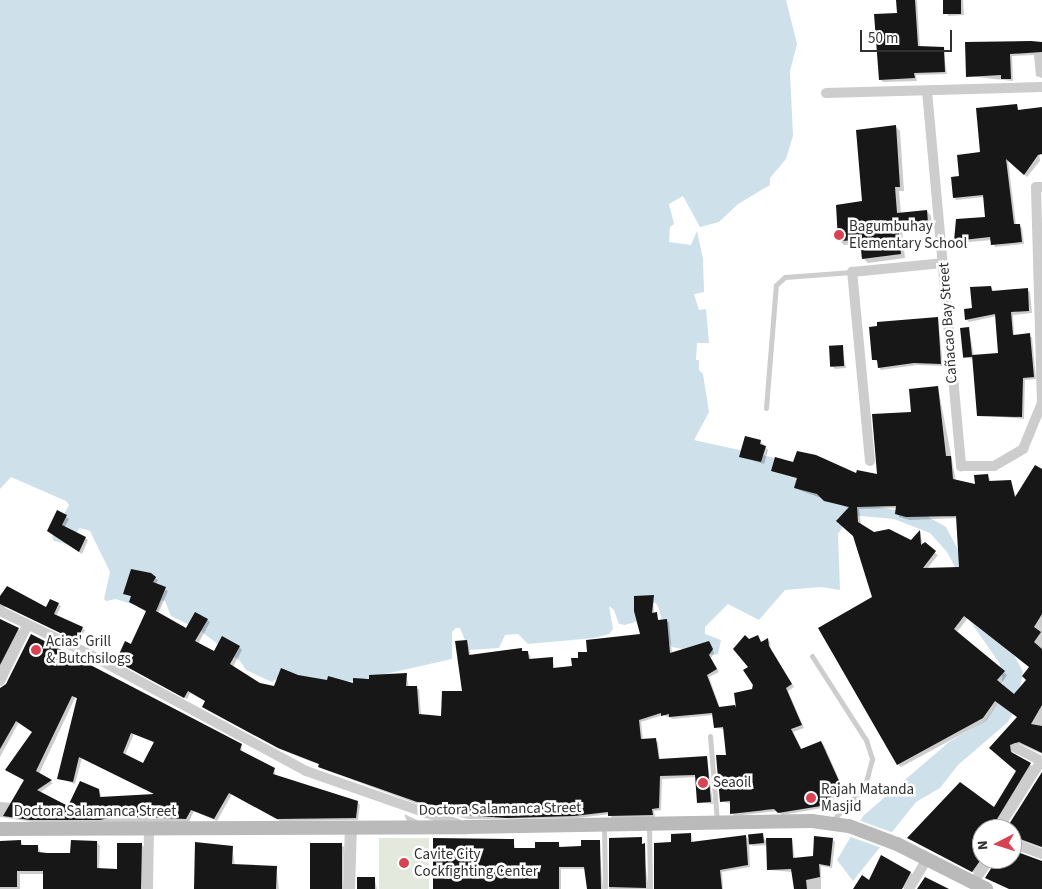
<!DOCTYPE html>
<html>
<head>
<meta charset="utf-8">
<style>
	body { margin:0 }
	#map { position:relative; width:1042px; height:889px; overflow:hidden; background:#fff; font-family:"Source Sans 3",sans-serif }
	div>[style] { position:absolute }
	.green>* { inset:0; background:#e4e9dd; transform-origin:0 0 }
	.water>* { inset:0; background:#cee0ea }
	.pier>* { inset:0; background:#fff }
	.shadow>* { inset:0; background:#0003 }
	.building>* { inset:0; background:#171717; transform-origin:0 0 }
	.service>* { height:5px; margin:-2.5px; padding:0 2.5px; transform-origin:2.5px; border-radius:2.5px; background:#cdcdcd }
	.minor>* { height:10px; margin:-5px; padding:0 5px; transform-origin:5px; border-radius:5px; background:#cdcdcd }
	.tertiary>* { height:12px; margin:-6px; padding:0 6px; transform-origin:6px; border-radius:6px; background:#cdcdcd }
	.secondary>* { height:14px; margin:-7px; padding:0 7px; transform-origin:7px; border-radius:7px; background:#bababa }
	.dots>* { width:14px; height:14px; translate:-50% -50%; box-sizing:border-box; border:2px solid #fff; border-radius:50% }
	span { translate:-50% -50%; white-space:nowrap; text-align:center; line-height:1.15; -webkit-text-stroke:5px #fff; paint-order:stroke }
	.poi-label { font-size:15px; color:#303030 }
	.left { translate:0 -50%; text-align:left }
	.street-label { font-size:15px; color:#303030 }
	.north { position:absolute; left:972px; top:819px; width:50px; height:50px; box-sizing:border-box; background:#fff; border:1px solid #acacac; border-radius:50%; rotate:265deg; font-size:14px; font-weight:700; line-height:20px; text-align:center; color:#303030 }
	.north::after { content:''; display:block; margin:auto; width:18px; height:22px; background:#d84253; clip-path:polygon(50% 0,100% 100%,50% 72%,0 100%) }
	.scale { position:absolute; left:860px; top:30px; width:92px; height:22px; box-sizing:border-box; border:2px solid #303030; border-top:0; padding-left:6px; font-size:15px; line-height:18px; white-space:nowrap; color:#303030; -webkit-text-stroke:4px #fff; paint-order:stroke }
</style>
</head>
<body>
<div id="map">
	<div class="green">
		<i style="left:379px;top:838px;width:50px;height:51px"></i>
	</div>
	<div class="water">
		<i style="clip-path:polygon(0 0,786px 0,797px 44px,790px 71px,793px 136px,786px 159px,770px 178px,770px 185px,738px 204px,719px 222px,700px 227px,683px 196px,669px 204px,674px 224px,670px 227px,669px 242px,691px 245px,697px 231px,703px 259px,704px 292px,694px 294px,699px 310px,706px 309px,709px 343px,697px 343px,696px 360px,699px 360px,699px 370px,703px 374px,709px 412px,694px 440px,775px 458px,777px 472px,851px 503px,923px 514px,946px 527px,1023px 672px,1016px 708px,1008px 722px,958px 765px,940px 788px,916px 802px,853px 881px,837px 860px,863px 816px,949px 742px,985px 721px,1001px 698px,1003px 686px,1000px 664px,963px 611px,955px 567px,947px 552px,930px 533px,894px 519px,850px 515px,838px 534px,840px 590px,821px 587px,785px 590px,759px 620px,728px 604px,705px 627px,705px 634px,721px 640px,718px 654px,714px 655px,672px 647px,665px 636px,659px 609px,656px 603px,650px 603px,645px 619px,625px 625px,619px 624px,614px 610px,609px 606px,613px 629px,609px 634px,594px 638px,528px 644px,518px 634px,505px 635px,499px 648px,469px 650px,460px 628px,456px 628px,452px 632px,452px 659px,354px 681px,320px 684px,278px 678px,272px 682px,246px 670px,240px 661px,198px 629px,171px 616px,165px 601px,162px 600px,158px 610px,153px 611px,116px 599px,106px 601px,104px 599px,110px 572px,90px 531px,80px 528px,66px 544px,54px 541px,52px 536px,69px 505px,66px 501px,11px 477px,0 489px)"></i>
	</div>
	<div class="pier">
		<i style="clip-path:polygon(858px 820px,894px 833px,882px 848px,848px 836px)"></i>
	</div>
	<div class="shadow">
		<i style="clip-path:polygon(897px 0,917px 0,920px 48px,943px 49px,947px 74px,916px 75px,917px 81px,883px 82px,881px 80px,898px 14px)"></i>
		<i style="clip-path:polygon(944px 0,963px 0,964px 15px,948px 16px)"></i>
		<i style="clip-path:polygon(1042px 43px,1042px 78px,1036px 76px,1034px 55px,1012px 56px,1013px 81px,968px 76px,966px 44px)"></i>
		<i style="clip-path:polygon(1016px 105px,1019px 111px,1042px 108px,1042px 139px,1038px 139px,1040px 161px,1027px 177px,1008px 160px,1016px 225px,1022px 228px,1024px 244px,995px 247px,992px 240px,958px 243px,955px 240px,987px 218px,985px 197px,956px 200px,954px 197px,960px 177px)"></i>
		<i style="clip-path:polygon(896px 127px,900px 131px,904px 191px,899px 191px,901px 214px,927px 211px,931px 216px,932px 227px,902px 229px,905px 258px,868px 263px,864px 259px,862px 244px,844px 245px,840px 241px,864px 202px)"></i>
		<i style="clip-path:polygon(991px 287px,994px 292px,1027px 290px,1030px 292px,1032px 313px,1013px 315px,1014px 336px,1032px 337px,1036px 379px,1025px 380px,1024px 419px,979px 415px,974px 359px,964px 357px,969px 328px,974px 356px,999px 354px,997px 316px,969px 322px,966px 319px)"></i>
		<i style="clip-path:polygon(938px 318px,943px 366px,917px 365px,881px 370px,879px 367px,878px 362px,873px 359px)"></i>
		<i style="clip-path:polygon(842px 347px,846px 368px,835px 369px,832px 366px)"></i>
		<i style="clip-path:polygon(evenodd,938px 387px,956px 481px,976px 486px,988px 475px,991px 482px,1011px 482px,1016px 497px,1042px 472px,1042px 754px,1020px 744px,1012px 749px,1013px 755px,1034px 767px,995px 829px,982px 829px,982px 859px,987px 859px,976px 874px,909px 838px,994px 809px,1017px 771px,991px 748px,1018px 718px,998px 703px,986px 721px,901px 767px,898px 764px,873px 598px,849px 508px,799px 490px,796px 487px,798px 480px,773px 471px,794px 464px,879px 476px,912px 413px,938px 387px,897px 508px,899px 517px,910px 520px,958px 518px,960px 568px,927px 569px,938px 555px,923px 545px,920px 532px,912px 542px,874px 533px,861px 525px,859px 509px,897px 508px,938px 387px,968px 618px,1031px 667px,1028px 680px,1014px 696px,1000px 686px,1007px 675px,956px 633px,968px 618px)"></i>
		<i style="clip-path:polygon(760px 441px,768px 450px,764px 464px,741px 457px)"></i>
		<i style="clip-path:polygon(58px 512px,69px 519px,65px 527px,88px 540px,82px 554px,48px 531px)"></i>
		<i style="clip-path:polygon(150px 574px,158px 580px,156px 584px,168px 591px,158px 614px,187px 630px,207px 620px,210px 622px,198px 644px,214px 653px,239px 647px,242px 650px,233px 667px,260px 684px,274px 687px,298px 677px,354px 684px,406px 675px,409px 687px,419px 689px,421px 715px,443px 717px,463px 692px,467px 641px,471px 656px,521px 650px,530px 655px,531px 660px,552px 658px,555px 669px,573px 668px,588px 653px,642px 635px,653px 596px,654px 614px,660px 621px,669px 622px,672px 654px,709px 642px,711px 645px,714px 653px,711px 658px,719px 672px,709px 677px,720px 708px,737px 710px,753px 690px,749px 640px,757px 636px,762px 643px,768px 640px,770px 642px,771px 650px,794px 687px,788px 691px,804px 728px,793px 732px,802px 750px,821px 742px,824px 745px,846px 795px,821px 804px,822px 808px,782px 815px,778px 811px,734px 816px,731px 804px,721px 801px,727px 756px,724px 729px,715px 728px,713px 715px,673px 719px,663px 715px,641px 722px,643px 740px,658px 742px,660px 760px,707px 757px,713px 804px,698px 802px,697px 777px,662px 779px,661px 810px,654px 811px,655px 817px,612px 818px,610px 814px,578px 818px,468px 819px,451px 815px,449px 809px,423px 806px,323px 769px,320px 765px,282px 750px,206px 709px,203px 707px,206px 701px,190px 693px,187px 699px,120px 663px,147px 612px,133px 604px,132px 597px,125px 593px)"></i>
		<i style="clip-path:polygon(0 600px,47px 609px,58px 604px,61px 606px,56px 617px,85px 630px,80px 642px,7px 607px,0 608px)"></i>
		<i style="clip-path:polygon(0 619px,20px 631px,0 671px)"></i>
		<i style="clip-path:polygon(evenodd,32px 635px,241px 745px,242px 752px,274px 769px,276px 777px,357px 802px,360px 805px,358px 820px,280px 821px,232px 794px,217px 821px,194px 811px,189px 822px,33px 822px,0 817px,0 802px,68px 807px,99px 790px,102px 798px,156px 795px,82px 758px,75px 784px,59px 778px,78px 699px,75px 698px,39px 774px,53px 783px,35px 796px,19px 787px,25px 781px,6px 770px,34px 732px,19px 722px,0 757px,0 701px,32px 635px,134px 734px,155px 743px,144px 765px,125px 755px,134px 734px)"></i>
		<i style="clip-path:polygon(1042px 774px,1042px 848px,1015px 839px,1012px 841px,1012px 829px,1008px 829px)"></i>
		<i style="clip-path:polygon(404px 814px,417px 820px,418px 821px,407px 821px)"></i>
		<i style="clip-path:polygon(691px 834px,693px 843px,746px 837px,750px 841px,762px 834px,765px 840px,792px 839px,795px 859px,814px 857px,832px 839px,835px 842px,832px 868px,821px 866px,821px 889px,795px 889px,793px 872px,768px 870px,768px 845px,753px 846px,749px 842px,750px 867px,722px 872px,723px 889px,654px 889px,672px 844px)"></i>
		<i style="clip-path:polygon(641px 838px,649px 889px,609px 889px,610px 840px)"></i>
		<i style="clip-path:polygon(513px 840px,516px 850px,536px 849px,558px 843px,561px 848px,582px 848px,599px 841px,603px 889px,588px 889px,586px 869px,561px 869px,561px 889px,434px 889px)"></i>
		<i style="clip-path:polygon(20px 841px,24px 846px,38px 846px,41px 854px,71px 854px,97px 842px,100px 846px,99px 870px,118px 870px,141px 844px,145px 848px,144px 889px,44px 889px,44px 874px,20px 874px,20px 889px,0 889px,0 842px)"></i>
		<i style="clip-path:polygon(341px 845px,344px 847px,343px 889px,310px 889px)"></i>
		<i style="clip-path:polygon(232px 847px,235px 866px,276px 867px,279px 889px,196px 889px)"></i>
		<i style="clip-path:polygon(911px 873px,913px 875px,905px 889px,890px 881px,887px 889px,854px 889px,869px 881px)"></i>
		<i style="clip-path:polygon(374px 878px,377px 889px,360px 889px)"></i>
	</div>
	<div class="building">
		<i style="clip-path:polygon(896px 0,915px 0,918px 46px,944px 47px,945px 72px,914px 73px,915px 78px,879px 80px,874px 14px,897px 13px)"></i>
		<i style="left:943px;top:0;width:18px;height:14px"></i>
		<i style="clip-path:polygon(1031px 41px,1042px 42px,1042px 52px,1010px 54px,1011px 79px,1001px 79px,1001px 75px,966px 77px,965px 42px)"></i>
		<i style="clip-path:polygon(1017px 104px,1018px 110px,1042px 107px,1042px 154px,1038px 155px,1024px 175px,1006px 159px,1014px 224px,1020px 224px,1022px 242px,991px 245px,990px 237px,954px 241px,956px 219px,985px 217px,983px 195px,953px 198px,951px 177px,959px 176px,957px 155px,980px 152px,976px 108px)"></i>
		<i style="clip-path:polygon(896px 125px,900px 187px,895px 187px,897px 213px,927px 210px,928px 223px,898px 225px,901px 254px,862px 259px,860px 240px,838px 241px,836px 205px,862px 201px,856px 130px)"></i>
		<i style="clip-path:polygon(991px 286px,992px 291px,1028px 288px,1029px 311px,1011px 312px,1013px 335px,1030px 333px,1034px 377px,1023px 378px,1022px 417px,977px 416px,972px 355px,998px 353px,995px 314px,965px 320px,964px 309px,972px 308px,970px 287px)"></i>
		<i style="clip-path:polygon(938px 317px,941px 364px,914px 363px,878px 368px,877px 360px,872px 360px,869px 327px,877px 326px,877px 322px)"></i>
		<i style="left:969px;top:327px;width:30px;height:9px;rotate:84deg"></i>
		<i style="left:843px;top:345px;width:21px;height:14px;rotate:87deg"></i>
		<i style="clip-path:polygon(evenodd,938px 386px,946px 456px,951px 456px,953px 479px,975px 484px,974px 475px,988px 474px,989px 481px,1011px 480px,1015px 497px,1035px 465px,1042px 469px,1042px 614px,1034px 627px,1041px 632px,1034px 642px,1042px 649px,1042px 705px,1031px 724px,1042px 726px,1042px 753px,1019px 742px,1010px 745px,1011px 752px,1031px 763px,991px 829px,982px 829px,982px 858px,972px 872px,907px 838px,960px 782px,994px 807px,1016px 771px,989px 748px,1017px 717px,995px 701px,983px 718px,897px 765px,818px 628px,872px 597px,853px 536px,836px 521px,849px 507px,824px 501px,817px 494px,794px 488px,797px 478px,771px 471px,775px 457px,793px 462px,797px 451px,816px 455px,856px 473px,857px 470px,877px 474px,872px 414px,911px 412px,909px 389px,938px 386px,896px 506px,895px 514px,906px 517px,956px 516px,959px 567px,923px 568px,936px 551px,925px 542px,921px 545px,920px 530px,911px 540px,889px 529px,874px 532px,858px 522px,857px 507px,896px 506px,938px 386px,964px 616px,1029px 667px,1022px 676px,1026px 680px,1014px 694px,997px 680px,1005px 671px,954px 629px,964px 616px)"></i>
		<i style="clip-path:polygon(745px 436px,761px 440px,760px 444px,766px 446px,761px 462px,739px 457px)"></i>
		<i style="clip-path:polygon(57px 510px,67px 515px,62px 525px,86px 537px,79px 552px,47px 531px)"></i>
		<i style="clip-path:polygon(131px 569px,151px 573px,156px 577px,153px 582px,166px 587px,156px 611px,186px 628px,195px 612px,208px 619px,195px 641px,214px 651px,222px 636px,240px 646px,230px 664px,260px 683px,274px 686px,281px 668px,298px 675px,327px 680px,328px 676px,353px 683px,353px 678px,369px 679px,369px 675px,407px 673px,406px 686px,417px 686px,419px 714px,441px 716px,442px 691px,462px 691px,455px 641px,467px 640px,469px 655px,522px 648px,522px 651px,528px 651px,529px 659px,553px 657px,553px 668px,572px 666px,571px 658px,578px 658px,578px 652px,587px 652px,586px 640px,640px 634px,634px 611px,634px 596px,654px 595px,652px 613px,657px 612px,658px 620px,667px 619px,670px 653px,709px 641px,713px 649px,709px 655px,717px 669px,707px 675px,719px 707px,735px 705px,736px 708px,734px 693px,752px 689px,753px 685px,743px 670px,748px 667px,733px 649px,745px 635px,749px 639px,758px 635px,761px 642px,768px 638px,769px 646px,792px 684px,786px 688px,802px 725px,791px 729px,801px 749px,821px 741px,844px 792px,819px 802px,821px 806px,778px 813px,774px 809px,730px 814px,730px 801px,720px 802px,716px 755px,726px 755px,723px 727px,714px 728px,712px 713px,669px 717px,669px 714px,661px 716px,661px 713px,639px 720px,641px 739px,656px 738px,659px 759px,707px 756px,711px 802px,697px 803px,695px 775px,660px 776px,659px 808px,652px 809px,653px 815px,608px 816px,608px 812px,574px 816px,506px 818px,451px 814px,447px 813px,448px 807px,420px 803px,318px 767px,319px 764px,278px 748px,202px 707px,205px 701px,188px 691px,184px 698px,116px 661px,125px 641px,131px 644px,146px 611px,129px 602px,131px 596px,123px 594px)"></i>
		<i style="clip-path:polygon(7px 586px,46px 607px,50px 599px,59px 603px,54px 614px,83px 627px,77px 641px,0 604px,0 596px)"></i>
		<i style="clip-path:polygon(0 619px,19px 628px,0 665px)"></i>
		<i style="clip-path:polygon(evenodd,31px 634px,242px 744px,240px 750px,275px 768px,273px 774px,358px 801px,356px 818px,277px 819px,229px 793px,214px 819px,191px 810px,186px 819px,117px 816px,100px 820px,30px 820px,3px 816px,24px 780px,5px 770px,32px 732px,16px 721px,0 749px,0 688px,6px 684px,31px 634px,72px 696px,77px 698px,57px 779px,73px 782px,79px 757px,154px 794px,100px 797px,99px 789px,80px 781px,68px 806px,37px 790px,52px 780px,36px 771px,72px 696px,31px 634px,131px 733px,154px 742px,143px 763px,123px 753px,131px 733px)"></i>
		<i style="clip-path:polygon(1042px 772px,1042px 847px,1012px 836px,1012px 829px,1006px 829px)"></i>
		<i style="clip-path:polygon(691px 833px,691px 842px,746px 835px,748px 865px,720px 870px,722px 889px,654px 889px,654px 843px,671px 842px,671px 834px)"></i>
		<i style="left:763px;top:833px;width:10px;height:15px;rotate:84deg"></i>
		<i style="clip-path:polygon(814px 836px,833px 838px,830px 866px,819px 864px,820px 877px,806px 880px,807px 889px,794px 889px,791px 869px,767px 870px,766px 838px,792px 838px,793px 858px,813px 856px)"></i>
		<i style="clip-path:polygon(642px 837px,642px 844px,645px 843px,646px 888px,609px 887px,609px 838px)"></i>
		<i style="clip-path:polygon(433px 838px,514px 839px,514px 848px,535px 848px,535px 842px,559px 842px,559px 847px,581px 846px,581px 840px,600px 840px,601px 889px,587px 889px,584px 867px,559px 867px,559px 889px,433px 889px)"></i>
		<i style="clip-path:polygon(21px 840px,21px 845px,38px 845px,38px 852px,47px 853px,70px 853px,71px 840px,97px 841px,97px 868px,117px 869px,117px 843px,142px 843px,141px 889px,43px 889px,43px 871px,17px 871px,17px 887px,0 887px,0 841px)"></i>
		<i style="clip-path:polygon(195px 842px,233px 846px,232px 864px,277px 866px,276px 889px,194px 889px)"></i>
		<i style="left:310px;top:843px;width:32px;height:46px"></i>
		<i style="clip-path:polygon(1012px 850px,1042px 861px,1042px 889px,1009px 889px,985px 878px,997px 859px,1012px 859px)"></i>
		<i style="clip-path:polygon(881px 855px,911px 872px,902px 889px,853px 889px,862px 875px,869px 880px)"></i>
		<i style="left:375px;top:877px;width:12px;height:18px;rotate:90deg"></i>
		<i style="clip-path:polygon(925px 877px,949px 889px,917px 889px)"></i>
	</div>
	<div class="service">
		<i style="left:766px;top:408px;width:123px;rotate:-85.4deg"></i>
		<i style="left:776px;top:285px;width:12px;rotate:-42deg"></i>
		<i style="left:785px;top:277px;width:67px;rotate:-4.3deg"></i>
		<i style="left:812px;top:656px;width:100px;rotate:57.3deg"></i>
		<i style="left:866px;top:740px;width:20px;rotate:72deg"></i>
		<i style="left:872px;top:759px;width:28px;rotate:105deg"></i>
		<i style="left:865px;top:786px;width:50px;rotate:133.4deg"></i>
		<i style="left:710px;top:736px;width:85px;rotate:85.3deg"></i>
		<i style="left:649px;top:825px;width:64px;rotate:89.1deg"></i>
		<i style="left:604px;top:827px;width:60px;rotate:89deg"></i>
	</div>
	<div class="minor">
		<i style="left:927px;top:91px;width:377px;rotate:84.8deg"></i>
		<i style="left:961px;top:466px;width:33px"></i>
		<i style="left:994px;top:466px;width:34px;rotate:-30deg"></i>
		<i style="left:1023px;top:449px;width:50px;rotate:-67.6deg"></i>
		<i style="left:1042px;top:403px;width:216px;rotate:-91.6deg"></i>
		<i style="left:1036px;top:187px;width:6px"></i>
		<i style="left:826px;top:93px;width:216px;rotate:-1.6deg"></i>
		<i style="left:870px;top:461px;width:190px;rotate:-95.4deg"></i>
		<i style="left:852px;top:272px;width:91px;rotate:-5.6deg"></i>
		<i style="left:0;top:611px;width:97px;rotate:25.8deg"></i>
		<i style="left:87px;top:653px;width:249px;rotate:28.3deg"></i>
		<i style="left:306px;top:771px;width:161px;rotate:19.2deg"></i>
		<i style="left:0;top:681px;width:61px;rotate:-63.9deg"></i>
		<i style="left:1016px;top:748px;width:29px;rotate:27deg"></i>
		<i style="left:998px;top:829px;width:80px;rotate:-57.7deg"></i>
		<i style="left:1012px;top:843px;width:32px;rotate:20deg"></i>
		<i style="left:973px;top:883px;width:29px;rotate:-55deg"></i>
		<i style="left:148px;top:889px;width:62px;rotate:-89.1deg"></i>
		<i style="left:909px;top:889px;width:35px;rotate:-59deg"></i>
	</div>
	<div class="tertiary">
		<i style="left:349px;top:889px;width:62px;rotate:-88.2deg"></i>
	</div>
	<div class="secondary">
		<i style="left:0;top:829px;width:467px;rotate:-0.2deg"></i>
		<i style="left:467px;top:827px;width:345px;rotate:-1deg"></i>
		<i style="left:812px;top:821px;width:37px;rotate:8deg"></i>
		<i style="left:849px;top:826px;width:51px;rotate:20.6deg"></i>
		<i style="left:897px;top:844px;width:100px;rotate:26.8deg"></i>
	</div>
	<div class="dots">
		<i style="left:839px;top:235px;background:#d84253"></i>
		<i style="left:36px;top:650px;background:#d84253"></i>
		<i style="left:703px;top:783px;background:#d84253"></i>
		<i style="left:811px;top:798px;background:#d84253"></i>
		<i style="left:404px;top:863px;background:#d84253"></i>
	</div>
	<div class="poi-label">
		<span class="left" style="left:849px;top:235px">Bagumbuhay<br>Elementary School</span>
		<span class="left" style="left:46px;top:650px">Acias' Grill<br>&amp; Butchsilogs</span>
		<span class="left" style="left:713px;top:783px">Seaoil</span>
		<span class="left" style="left:821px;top:798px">Rajah Matanda<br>Masjid</span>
		<span class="left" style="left:414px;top:863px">Cavite City<br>Cockfighting Center</span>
	</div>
	<div class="street-label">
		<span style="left:948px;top:323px;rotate:-94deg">Cañacao Bay Street</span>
		<span style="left:500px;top:809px;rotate:-1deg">Doctora Salamanca Street</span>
		<span style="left:95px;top:812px">Doctora Salamanca Street</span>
	</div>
	<div class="north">N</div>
	<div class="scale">50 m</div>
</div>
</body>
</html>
